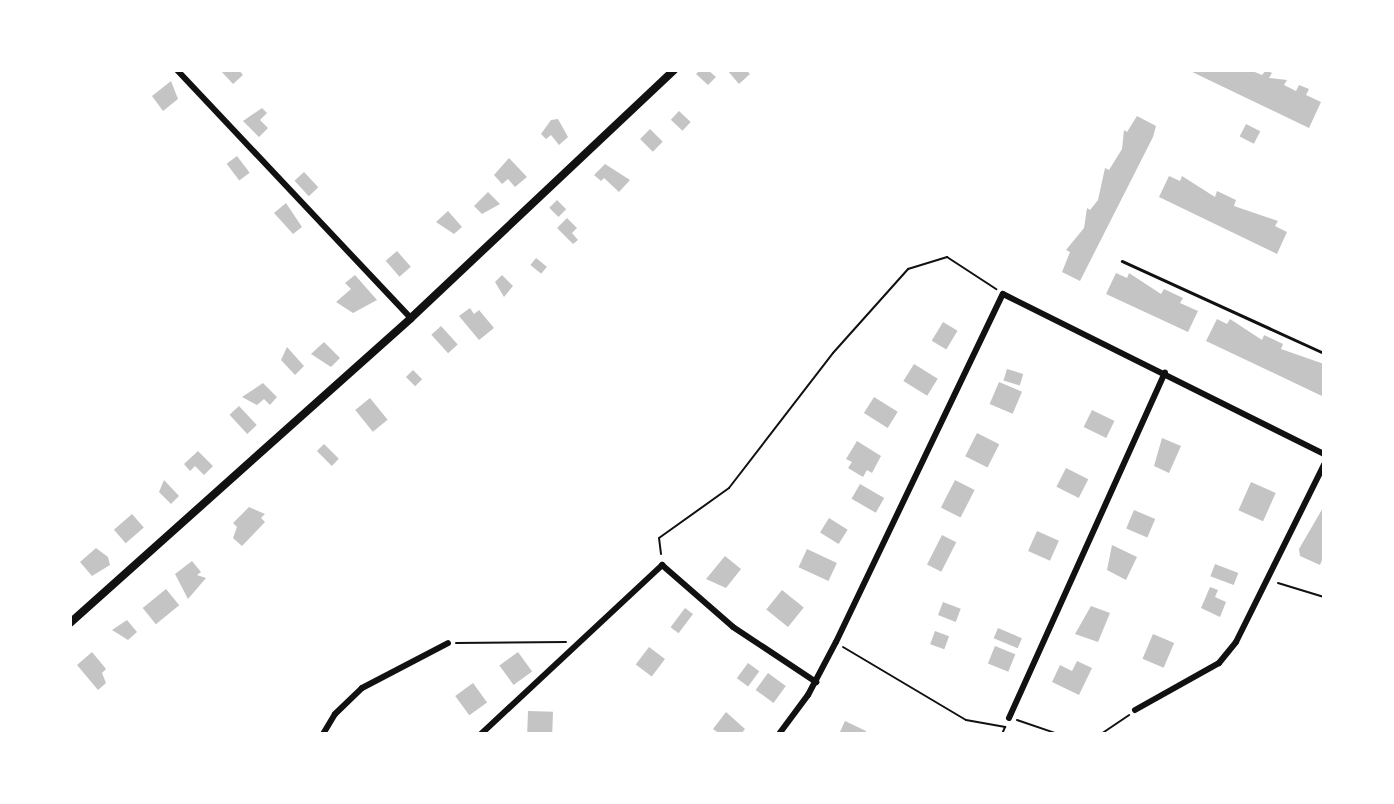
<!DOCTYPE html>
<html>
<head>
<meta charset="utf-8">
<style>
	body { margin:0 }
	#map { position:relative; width:1394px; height:804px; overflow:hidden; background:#fff; font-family:"Noto Sans",sans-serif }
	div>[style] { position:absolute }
	.building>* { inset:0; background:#c4c4c4; transform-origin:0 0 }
	.path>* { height:2px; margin:-1px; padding:0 1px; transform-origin:1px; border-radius:1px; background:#111 }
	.service>* { height:2.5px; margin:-1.25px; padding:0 1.25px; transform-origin:1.25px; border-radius:1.25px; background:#111 }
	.minor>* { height:6px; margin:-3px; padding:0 3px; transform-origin:3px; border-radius:3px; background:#111 }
	.tertiary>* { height:8px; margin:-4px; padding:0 4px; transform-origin:4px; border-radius:4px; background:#111 }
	span { translate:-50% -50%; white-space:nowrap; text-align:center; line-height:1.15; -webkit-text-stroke:7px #fff; paint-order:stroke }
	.frame { position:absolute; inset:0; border:72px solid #fff; pointer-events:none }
</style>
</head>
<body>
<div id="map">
	<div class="building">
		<i style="clip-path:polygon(220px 70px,239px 70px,243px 75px,233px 84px)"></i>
		<i style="clip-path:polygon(700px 70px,708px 70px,716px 77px,708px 85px,696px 74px)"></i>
		<i style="clip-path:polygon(727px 70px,746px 70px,750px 74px,739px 84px)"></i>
		<i style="clip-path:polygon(1188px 70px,1250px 70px,1262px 75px,1266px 70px,1272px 73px,1269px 78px,1287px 80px,1284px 85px,1296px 91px,1299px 85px,1309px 89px,1306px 95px,1321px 102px,1309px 128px)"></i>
		<i style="clip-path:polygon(171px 81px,178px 99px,163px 111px,152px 96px)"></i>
		<i style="clip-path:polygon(262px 108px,267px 113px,260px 120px,268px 128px,259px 137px,243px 121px)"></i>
		<i style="left:679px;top:111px;width:16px;height:12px;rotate:43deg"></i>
		<i style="clip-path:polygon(1137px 116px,1156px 126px,1153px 137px,1080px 281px,1062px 272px,1070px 252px,1066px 250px,1084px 228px,1087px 208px,1090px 210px,1098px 200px,1105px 168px,1109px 170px,1122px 149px,1124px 130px,1127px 132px)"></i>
		<i style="clip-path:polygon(558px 119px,568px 137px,559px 145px,551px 135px,546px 139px,541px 134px,551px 120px)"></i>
		<i style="left:1246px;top:124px;width:16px;height:14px;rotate:27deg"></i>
		<i style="left:650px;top:129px;width:18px;height:14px;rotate:45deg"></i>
		<i style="left:237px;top:156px;width:21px;height:13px;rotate:53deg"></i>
		<i style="clip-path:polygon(509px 158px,527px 177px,515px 187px,508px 179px,502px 184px,494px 175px)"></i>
		<i style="clip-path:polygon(605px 164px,630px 180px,619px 192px,604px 178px,601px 181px,594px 175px)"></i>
		<i style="left:304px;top:172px;width:21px;height:13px;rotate:47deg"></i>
		<i style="clip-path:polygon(1169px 176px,1180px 181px,1182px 176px,1215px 197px,1217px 191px,1236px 200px,1234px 206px,1278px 221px,1275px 226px,1287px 232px,1277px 254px,1159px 197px)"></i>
		<i style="clip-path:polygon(488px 192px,500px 204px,482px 214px,474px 206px)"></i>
		<i style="left:557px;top:200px;width:13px;height:11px;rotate:45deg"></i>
		<i style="clip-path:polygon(286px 203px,302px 227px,293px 234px,274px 213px)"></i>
		<i style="clip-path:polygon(448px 211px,462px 227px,454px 234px,436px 222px)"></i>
		<i style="clip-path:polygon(567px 218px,577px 228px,572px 233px,578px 240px,573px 244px,557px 228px)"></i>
		<i style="left:397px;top:251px;width:21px;height:15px;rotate:49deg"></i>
		<i style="left:536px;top:258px;width:14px;height:9px;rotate:39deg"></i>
		<i style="clip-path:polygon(1116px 273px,1127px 278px,1129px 273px,1161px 294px,1164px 289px,1183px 298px,1180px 303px,1198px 311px,1188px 332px,1106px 294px)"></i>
		<i style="clip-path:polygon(355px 275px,377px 300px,353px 313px,336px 302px,351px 289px,345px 283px)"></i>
		<i style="clip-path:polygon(502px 275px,513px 286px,504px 297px,495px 282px)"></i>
		<i style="clip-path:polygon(470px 308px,474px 314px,479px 310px,494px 328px,479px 340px,459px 316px)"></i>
		<i style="clip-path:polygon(1217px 319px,1227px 324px,1230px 319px,1262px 340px,1264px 335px,1283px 344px,1281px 349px,1324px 364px,1324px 397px,1206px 341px)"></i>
		<i style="left:943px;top:322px;width:17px;height:22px;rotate:31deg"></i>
		<i style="left:441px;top:326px;width:25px;height:13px;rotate:48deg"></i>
		<i style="clip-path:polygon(324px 342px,340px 358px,331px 367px,311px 354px)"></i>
		<i style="clip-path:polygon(287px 347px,304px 366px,295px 375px,281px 360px)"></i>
		<i style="left:914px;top:364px;width:28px;height:20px;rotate:32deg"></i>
		<i style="left:1007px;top:369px;width:17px;height:12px;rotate:17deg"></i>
		<i style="left:413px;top:370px;width:13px;height:10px;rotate:45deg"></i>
		<i style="left:999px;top:382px;width:25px;height:24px;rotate:23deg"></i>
		<i style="clip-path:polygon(263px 383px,277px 397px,270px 405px,264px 399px,257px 405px,242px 397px)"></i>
		<i style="left:874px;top:397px;width:28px;height:19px;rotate:32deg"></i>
		<i style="left:370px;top:398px;width:28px;height:19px;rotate:51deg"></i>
		<i style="left:239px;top:406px;width:26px;height:13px;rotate:47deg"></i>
		<i style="left:1092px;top:410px;width:25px;height:19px;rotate:26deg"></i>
		<i style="left:977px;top:433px;width:25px;height:26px;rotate:27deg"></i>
		<i style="clip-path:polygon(1162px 438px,1181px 446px,1169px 473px,1154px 466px)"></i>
		<i style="clip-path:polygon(857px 441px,881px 456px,872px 473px,867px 470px,863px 477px,848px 468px,852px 462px,846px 459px)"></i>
		<i style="left:324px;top:444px;width:21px;height:10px;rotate:45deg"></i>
		<i style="clip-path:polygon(198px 451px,213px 466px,204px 475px,195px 466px,190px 471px,184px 464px)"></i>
		<i style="left:1066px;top:468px;width:25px;height:21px;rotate:27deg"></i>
		<i style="clip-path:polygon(164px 480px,179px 496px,171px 504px,159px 492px)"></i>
		<i style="left:955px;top:480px;width:22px;height:31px;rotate:27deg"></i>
		<i style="left:1251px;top:482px;width:27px;height:31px;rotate:24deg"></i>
		<i style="left:860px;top:484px;width:28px;height:17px;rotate:30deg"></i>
		<i style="clip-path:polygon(1324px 506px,1324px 555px,1320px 565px,1300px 556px,1299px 549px)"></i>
		<i style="clip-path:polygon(249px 507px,265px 514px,261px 518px,265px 522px,242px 546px,233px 538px,237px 527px,233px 523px)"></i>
		<i style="left:1134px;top:510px;width:23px;height:20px;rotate:23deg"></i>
		<i style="left:132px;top:514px;width:18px;height:24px;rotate:49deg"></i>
		<i style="left:829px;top:518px;width:22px;height:17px;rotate:32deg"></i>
		<i style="left:1037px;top:531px;width:24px;height:22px;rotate:24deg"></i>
		<i style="left:942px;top:535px;width:16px;height:33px;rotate:27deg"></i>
		<i style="clip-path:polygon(1112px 545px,1137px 557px,1126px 580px,1107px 570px)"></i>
		<i style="clip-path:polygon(96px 548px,108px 557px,110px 565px,92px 576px,80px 562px)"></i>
		<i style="left:807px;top:549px;width:33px;height:20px;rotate:25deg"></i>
		<i style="clip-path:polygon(725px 556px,741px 569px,726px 588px,706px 579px)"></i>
		<i style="clip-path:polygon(192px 561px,201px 572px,197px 575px,206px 578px,188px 599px,175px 574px)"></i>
		<i style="left:1215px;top:564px;width:25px;height:13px;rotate:21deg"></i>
		<i style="clip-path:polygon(1210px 587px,1218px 590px,1215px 597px,1226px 602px,1220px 617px,1201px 608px)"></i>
		<i style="left:166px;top:589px;width:21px;height:30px;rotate:51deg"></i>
		<i style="left:782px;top:590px;width:28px;height:25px;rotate:39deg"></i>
		<i style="left:943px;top:602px;width:19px;height:14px;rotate:21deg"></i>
		<i style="clip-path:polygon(1091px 606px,1110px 613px,1098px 642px,1075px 634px)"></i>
		<i style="left:685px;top:608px;width:10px;height:24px;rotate:37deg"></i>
		<i style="clip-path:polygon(127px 620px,137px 632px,128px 640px,112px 630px)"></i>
		<i style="left:998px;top:628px;width:26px;height:11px;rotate:23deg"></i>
		<i style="left:935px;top:631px;width:15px;height:14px;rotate:20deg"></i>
		<i style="left:1153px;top:634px;width:23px;height:27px;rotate:23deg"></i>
		<i style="left:995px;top:646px;width:22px;height:19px;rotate:22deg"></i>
		<i style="left:649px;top:647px;width:20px;height:22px;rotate:37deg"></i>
		<i style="clip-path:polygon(92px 652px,106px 669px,102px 673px,106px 683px,98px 690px,77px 665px)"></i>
		<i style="left:518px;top:652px;width:24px;height:23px;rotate:54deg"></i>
		<i style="clip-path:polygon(1077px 661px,1092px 668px,1079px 695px,1052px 682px,1060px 665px,1072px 671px)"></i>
		<i style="left:748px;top:663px;width:14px;height:19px;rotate:36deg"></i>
		<i style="left:768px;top:673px;width:22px;height:21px;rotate:36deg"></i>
		<i style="left:473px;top:683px;width:24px;height:22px;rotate:54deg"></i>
		<i style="left:528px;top:711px;width:25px;height:23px;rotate:2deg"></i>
		<i style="clip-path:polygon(726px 712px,745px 729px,741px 734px,720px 734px,713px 729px)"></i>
		<i style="clip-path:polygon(845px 721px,866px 731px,865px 734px,839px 734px)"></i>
	</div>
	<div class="path">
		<i style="left:661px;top:554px;width:16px;rotate:-97deg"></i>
		<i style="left:659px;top:538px;width:86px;rotate:-35.5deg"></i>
		<i style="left:729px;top:488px;width:170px;rotate:-52.4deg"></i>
		<i style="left:833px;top:353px;width:113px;rotate:-48.2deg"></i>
		<i style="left:908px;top:269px;width:41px;rotate:-17.1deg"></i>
		<i style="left:947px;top:257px;width:59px;rotate:33.1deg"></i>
		<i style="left:1278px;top:583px;width:48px;rotate:16.9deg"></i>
		<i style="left:456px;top:643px;width:110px;rotate:-0.5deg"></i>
		<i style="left:843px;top:647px;width:143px;rotate:30.7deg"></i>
		<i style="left:966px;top:720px;width:40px;rotate:10deg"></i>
		<i style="left:1005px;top:727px;width:8px;rotate:113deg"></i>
		<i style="left:1017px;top:720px;width:43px;rotate:18.9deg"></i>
		<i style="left:1101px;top:734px;width:34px;rotate:-34deg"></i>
	</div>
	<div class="service">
		<i style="left:1122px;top:261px;width:222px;rotate:24.5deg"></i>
	</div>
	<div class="minor">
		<i style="left:177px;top:70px;width:341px;rotate:46.7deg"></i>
		<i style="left:1135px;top:710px;width:96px;rotate:-29.2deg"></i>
		<i style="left:1219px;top:663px;width:27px;rotate:-51deg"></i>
		<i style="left:1236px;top:642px;width:198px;rotate:-63.6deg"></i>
		<i style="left:1009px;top:718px;width:379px;rotate:-65.7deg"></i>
		<i style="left:323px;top:734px;width:23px;rotate:-59deg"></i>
		<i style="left:335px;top:714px;width:37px;rotate:-44deg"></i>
		<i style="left:362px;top:688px;width:97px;rotate:-27.6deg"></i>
		<i style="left:481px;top:734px;width:248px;rotate:-43deg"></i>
		<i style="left:662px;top:565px;width:94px;rotate:41.1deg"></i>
		<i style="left:733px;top:627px;width:100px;rotate:33.5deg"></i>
		<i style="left:779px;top:734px;width:49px;rotate:-53.4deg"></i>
		<i style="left:808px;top:695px;width:60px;rotate:-62.2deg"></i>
		<i style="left:836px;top:642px;width:386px;rotate:-64.4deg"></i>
		<i style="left:1003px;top:294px;width:359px;rotate:26.5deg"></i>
	</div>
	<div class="tertiary">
		<i style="left:70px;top:623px;width:457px;rotate:-41.8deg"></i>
		<i style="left:411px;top:318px;width:361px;rotate:-43.3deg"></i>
	</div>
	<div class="frame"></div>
</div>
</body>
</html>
